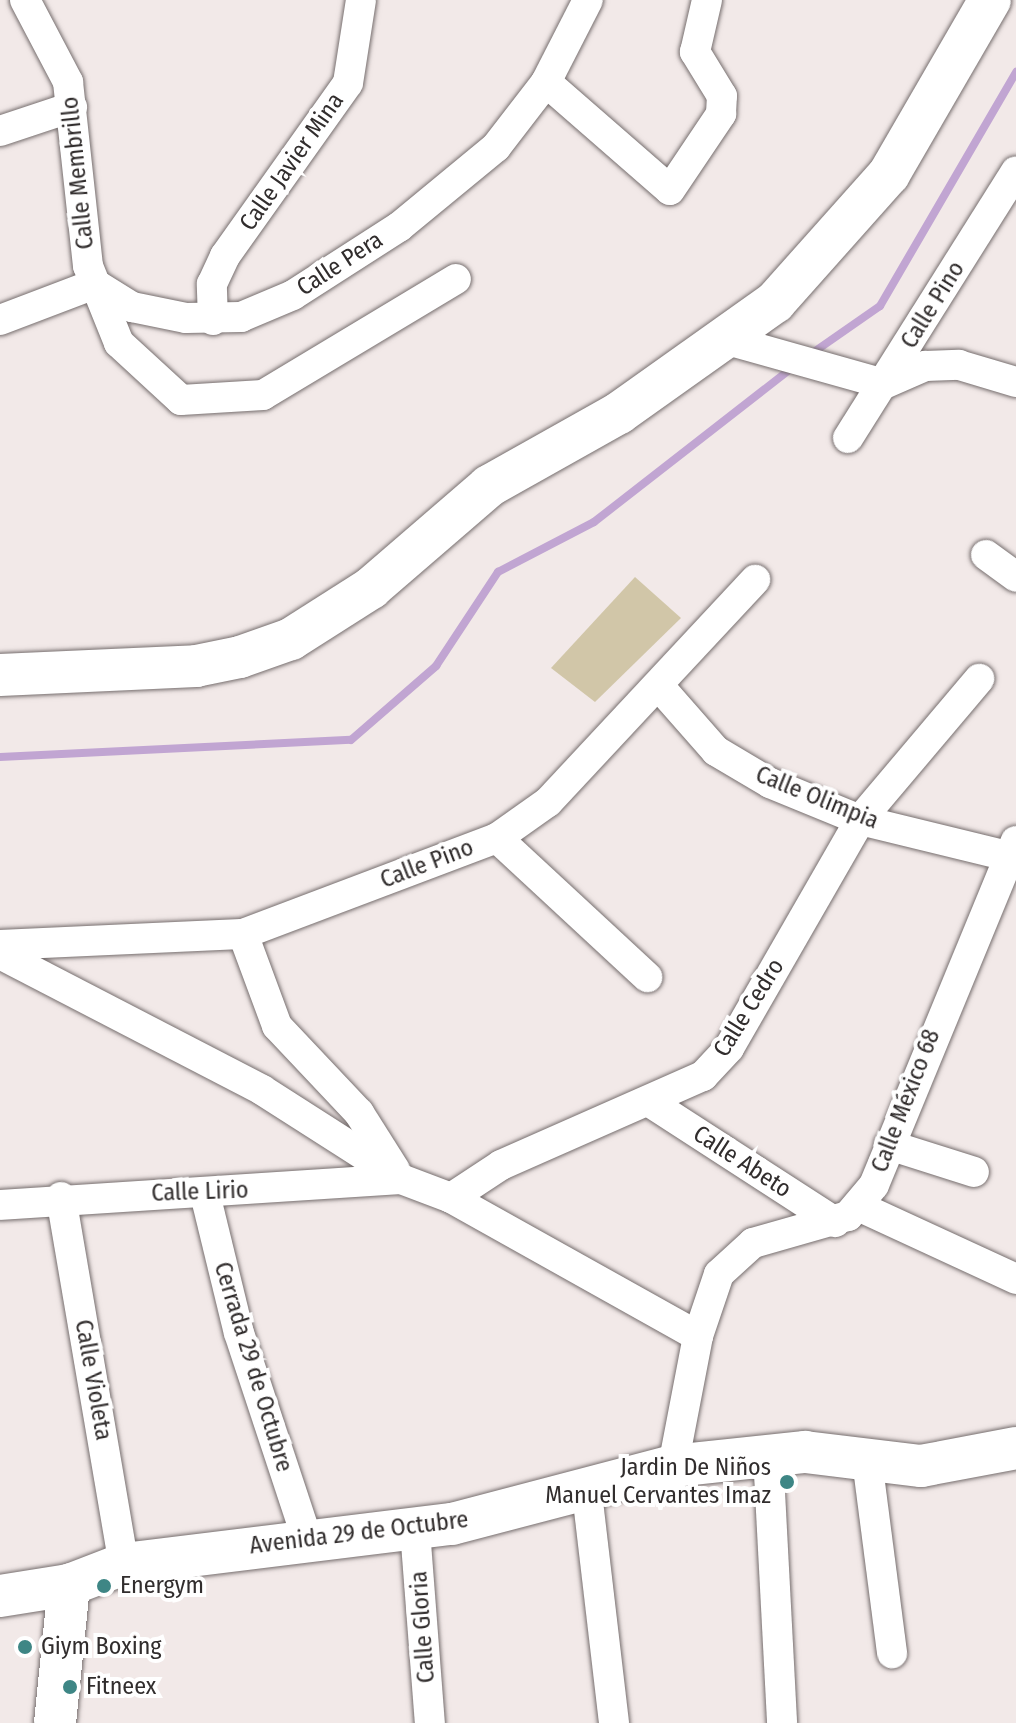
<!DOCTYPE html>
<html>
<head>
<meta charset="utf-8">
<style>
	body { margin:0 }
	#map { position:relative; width:1016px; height:1723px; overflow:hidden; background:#f2e9e8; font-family:"Fira Sans Condensed",sans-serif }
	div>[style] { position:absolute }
	.green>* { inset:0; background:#d1c6a8 }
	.stream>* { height:8px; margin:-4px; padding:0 4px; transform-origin:4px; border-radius:4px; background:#c1a5d2 }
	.roads { filter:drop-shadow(0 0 2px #766e6e) drop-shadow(0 0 2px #766e6e) }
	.street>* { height:30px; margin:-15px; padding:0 15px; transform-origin:15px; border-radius:15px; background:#fff }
	.secondary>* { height:42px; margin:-21px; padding:0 21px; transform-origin:21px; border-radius:21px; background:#fff }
	.dots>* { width:22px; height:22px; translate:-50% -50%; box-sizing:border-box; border:4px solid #fff; border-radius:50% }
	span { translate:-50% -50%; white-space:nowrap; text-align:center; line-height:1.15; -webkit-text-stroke:8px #fff; paint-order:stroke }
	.street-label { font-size:24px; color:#312d2d }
	.poi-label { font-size:24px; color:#312d2d }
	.right { translate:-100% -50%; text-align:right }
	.left { translate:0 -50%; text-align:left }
</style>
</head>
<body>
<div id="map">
	<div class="green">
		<i style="clip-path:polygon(635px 577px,681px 618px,595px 702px,551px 668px)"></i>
	</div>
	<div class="stream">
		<i style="left:811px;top:354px;width:84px;rotate:-34.8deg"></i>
		<i style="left:880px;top:306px;width:271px;rotate:-59.8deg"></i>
		<i style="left:0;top:757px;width:351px;rotate:-2.8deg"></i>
		<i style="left:351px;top:740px;width:113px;rotate:-41deg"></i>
		<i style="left:436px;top:666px;width:113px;rotate:-56.6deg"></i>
		<i style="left:498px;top:572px;width:108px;rotate:-27.5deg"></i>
		<i style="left:594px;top:522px;width:252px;rotate:-37.9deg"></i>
	</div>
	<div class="roads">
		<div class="street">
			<i style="left:25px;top:0;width:93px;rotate:62.3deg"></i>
			<i style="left:68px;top:82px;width:185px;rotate:83.8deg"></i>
			<i style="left:88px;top:266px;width:83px;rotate:68.1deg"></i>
			<i style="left:119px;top:343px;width:84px;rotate:42.6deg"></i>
			<i style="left:181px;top:400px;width:82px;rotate:-3.5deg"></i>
			<i style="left:263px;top:395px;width:225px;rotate:-31deg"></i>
			<i style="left:546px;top:82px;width:164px;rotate:41.1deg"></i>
			<i style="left:670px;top:190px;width:92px;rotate:-56.1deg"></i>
			<i style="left:721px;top:114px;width:18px;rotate:-87deg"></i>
			<i style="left:722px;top:96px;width:52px;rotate:-121.5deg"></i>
			<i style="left:695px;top:52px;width:53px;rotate:-77deg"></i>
			<i style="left:0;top:131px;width:76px;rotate:-18.4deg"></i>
			<i style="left:0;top:320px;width:102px;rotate:-20.8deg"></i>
			<i style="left:95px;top:284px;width:44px;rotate:31.9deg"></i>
			<i style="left:132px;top:307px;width:55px;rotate:11.5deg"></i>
			<i style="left:186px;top:318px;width:55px;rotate:-1deg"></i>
			<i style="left:241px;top:317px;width:56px;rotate:-22.9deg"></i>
			<i style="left:293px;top:295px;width:126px;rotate:-32.7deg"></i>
			<i style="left:399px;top:227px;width:126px;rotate:-39.5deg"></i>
			<i style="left:496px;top:147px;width:82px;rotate:-52.4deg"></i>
			<i style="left:546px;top:82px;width:92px;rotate:-62.9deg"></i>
			<i style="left:213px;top:320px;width:36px;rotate:-92deg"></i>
			<i style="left:212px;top:284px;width:31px;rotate:-65deg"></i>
			<i style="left:225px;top:256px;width:212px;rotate:-54.6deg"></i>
			<i style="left:348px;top:83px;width:84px;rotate:-81.1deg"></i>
			<i style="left:724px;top:339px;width:166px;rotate:15.7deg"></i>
			<i style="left:884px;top:384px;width:45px;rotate:-23.7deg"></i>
			<i style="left:925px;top:366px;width:34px;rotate:-2deg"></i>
			<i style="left:959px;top:365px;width:59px;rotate:16.6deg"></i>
			<i style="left:848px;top:438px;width:315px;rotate:-57.8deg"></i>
			<i style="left:986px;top:555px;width:37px;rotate:36deg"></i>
			<i style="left:658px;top:685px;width:88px;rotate:48.7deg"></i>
			<i style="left:716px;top:751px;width:63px;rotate:30.7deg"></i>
			<i style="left:770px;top:783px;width:97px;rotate:22.3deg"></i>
			<i style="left:860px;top:820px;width:152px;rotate:13.7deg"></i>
			<i style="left:497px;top:838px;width:205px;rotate:42.8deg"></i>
			<i style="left:243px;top:934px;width:98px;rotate:69.7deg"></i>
			<i style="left:277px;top:1026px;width:120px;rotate:46.7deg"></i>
			<i style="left:359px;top:1113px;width:67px;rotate:57.7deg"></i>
			<i style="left:0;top:945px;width:243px;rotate:-2.6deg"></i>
			<i style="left:243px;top:934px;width:272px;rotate:-20.7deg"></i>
			<i style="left:497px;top:838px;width:62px;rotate:-35.2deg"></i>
			<i style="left:548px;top:802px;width:304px;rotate:-47deg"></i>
			<i style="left:0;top:954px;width:295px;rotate:27.4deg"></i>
			<i style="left:262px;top:1090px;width:165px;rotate:32.6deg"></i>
			<i style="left:401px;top:1179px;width:53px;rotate:20.8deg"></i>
			<i style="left:451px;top:1198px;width:283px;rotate:29.2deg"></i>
			<i style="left:648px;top:1101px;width:223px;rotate:32.9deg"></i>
			<i style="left:889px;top:1145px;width:89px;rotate:17.6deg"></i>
			<i style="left:205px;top:1194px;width:143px;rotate:76.3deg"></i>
			<i style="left:239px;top:1333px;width:217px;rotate:71.7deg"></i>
			<i style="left:61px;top:1197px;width:372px;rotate:80.3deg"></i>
			<i style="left:451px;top:1198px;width:60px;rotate:-33.4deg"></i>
			<i style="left:501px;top:1165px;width:221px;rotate:-23.8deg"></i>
			<i style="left:703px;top:1076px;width:38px;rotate:-47deg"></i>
			<i style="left:729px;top:1048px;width:263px;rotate:-60.1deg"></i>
			<i style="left:860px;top:820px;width:185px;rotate:-49.8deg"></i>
			<i style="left:0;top:1205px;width:402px;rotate:-3.7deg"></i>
			<i style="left:858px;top:1206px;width:174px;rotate:24.8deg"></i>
			<i style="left:768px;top:1454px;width:269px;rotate:87deg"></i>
			<i style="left:867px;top:1460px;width:195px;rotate:82.6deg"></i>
			<i style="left:673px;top:1466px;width:132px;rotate:-79.1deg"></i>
			<i style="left:698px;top:1336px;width:65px;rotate:-71.3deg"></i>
			<i style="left:719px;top:1274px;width:46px;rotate:-42.4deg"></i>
			<i style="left:753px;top:1243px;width:99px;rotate:-15.9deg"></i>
			<i style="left:848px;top:1216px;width:40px;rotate:-50deg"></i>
			<i style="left:874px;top:1185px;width:372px;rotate:-67.6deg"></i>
			<i style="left:587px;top:1493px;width:232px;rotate:83.3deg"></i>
			<i style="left:415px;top:1530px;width:194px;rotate:85.6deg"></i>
		</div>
		<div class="secondary">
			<i style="left:0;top:675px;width:196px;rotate:-2.6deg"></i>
			<i style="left:196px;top:666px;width:45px;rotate:-11.6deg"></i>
			<i style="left:240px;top:657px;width:54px;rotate:-19.4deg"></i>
			<i style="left:291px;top:639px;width:95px;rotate:-32.5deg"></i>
			<i style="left:371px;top:588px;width:156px;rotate:-40.8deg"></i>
			<i style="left:489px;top:486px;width:149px;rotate:-29.3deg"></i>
			<i style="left:619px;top:413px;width:191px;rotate:-35.4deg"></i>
			<i style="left:775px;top:302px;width:171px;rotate:-48.3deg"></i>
			<i style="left:889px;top:174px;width:201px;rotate:-59.9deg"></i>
			<i style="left:0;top:1596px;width:70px;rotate:-9.1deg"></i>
			<i style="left:69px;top:1585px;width:59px;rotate:-20.9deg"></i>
			<i style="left:124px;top:1564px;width:330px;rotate:-7deg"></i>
			<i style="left:452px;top:1524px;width:228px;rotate:-14.7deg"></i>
			<i style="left:673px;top:1466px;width:133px;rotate:-6.1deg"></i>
			<i style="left:805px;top:1452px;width:117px;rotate:6.9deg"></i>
			<i style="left:921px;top:1466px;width:97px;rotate:-10.7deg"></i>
			<i style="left:55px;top:1723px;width:139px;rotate:-84.2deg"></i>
		</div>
	</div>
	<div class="dots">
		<i style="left:787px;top:1482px;background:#3e8685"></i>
		<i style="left:104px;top:1586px;background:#3e8685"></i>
		<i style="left:25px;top:1647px;background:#3e8685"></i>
		<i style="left:70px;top:1687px;background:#3e8685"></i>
	</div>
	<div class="street-label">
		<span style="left:292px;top:162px;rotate:-55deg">Calle Javier Mina</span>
		<span style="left:78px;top:173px;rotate:-96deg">Calle Membrillo</span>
		<span style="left:340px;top:264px;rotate:-33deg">Calle Pera</span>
		<span style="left:933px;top:305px;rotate:-58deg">Calle Pino</span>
		<span style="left:817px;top:798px;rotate:22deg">Calle Olimpia</span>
		<span style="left:427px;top:864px;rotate:-21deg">Calle Pino</span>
		<span style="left:749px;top:1008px;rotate:-58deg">Calle Cedro</span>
		<span style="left:906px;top:1101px;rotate:-69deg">Calle México 68</span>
		<span style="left:742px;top:1162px;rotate:33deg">Calle Abeto</span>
		<span style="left:200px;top:1192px;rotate:-2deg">Calle Lirio</span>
		<span style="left:253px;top:1367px;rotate:73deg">Cerrada 29 de Octubre</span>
		<span style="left:93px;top:1380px;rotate:80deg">Calle Violeta</span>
		<span style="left:359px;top:1533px;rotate:-7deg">Avenida 29 de Octubre</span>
		<span style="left:423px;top:1627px;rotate:-94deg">Calle Gloria</span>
	</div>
	<div class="poi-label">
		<span class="right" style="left:771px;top:1482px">Jardin De Niños<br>Manuel Cervantes Imaz</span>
		<span class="left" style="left:120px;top:1586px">Energym</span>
		<span class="left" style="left:41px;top:1647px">Giym Boxing</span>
		<span class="left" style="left:86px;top:1687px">Fitneex</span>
	</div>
</div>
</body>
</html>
